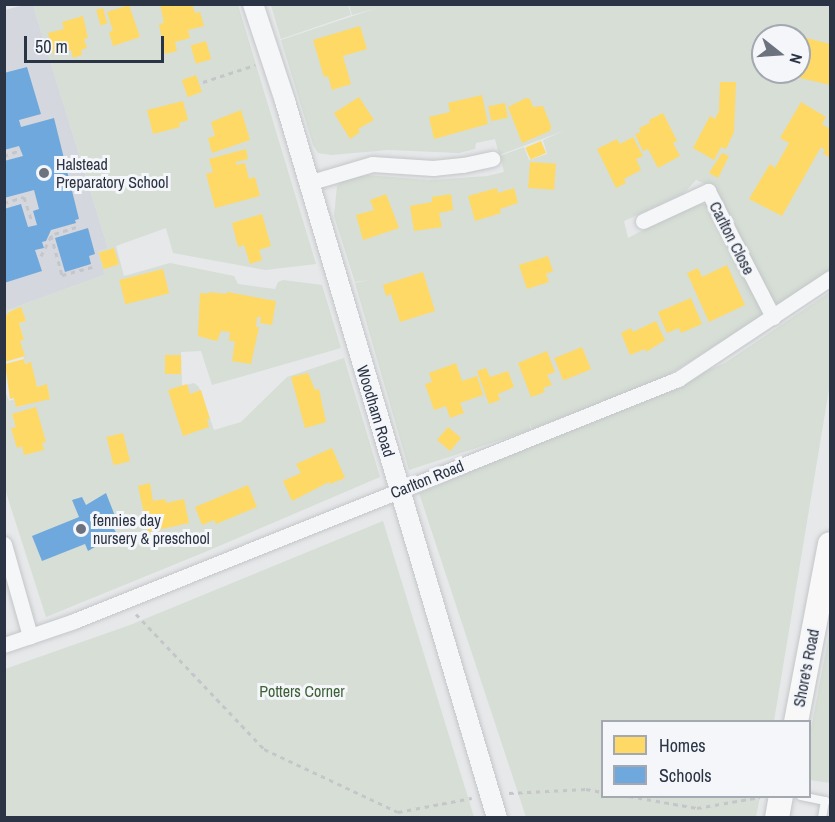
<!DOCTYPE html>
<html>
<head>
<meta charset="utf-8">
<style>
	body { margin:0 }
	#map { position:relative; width:835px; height:822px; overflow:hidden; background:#e6e8ea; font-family:"Archivo Narrow",sans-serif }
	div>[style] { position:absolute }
	.built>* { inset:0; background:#d4d7dd }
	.green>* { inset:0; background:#d6ded6 }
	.homes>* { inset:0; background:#ffd966; transform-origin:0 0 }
	.schools>* { inset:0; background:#6fa8dc }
	.path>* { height:3px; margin-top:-1.5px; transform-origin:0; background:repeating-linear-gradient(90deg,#c5c6ca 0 4.5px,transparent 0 9px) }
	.roads { filter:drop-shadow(0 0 2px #c4c6c8) drop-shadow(0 0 2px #c4c6c8) }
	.service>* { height:8px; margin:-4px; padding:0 4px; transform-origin:4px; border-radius:4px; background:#f5f6f7 }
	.minor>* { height:15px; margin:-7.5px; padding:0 7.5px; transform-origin:7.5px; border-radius:7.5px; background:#f5f6f7 }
	.tertiary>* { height:20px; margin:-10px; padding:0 10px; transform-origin:10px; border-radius:10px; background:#f5f6f7 }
	.primary>* { height:24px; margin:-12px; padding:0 12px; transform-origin:12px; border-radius:12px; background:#f8f8f8 }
	.dots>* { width:16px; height:16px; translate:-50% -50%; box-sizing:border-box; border:3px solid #f4f6f9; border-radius:50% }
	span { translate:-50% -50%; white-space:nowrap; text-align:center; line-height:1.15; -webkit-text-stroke:6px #f4f6f9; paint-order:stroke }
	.poi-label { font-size:16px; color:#2b3445 }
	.left { translate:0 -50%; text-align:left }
	.street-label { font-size:16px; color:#2b3445 }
	.park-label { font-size:16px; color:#3f6138 }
	.frame { position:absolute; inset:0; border:6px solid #2b3445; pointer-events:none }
	.legend { position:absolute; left:601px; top:720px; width:210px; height:78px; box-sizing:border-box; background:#f4f6f9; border:2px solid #a4a8b1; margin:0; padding:8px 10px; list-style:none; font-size:18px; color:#2b3445 }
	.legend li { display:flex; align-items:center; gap:12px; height:30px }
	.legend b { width:30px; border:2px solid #a4a8b1 }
	.north { position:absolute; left:751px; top:24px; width:60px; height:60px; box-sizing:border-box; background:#f4f6f9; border:2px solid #a4a8b1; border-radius:50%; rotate:107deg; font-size:16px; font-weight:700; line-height:24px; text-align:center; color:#2b3445 }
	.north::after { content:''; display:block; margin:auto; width:21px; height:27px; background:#6c737f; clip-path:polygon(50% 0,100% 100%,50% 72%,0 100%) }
	.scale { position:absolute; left:24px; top:36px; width:140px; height:27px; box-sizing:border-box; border:3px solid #2b3445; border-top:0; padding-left:8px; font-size:18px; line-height:21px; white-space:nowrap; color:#2b3445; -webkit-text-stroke:4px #f4f6f9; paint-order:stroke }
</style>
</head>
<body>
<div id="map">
	<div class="built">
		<i style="clip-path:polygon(24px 5px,33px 5px,108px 248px,104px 275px,5px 311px,5px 10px)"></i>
	</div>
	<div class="green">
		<i style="clip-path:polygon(33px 5px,238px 5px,316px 264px,265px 270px,173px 253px,166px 228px,116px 246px,124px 276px,170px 263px,234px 276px,238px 284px,275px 289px,278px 282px,283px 280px,322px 285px,341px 348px,212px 385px,201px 351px,181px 352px,182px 386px,194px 383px,199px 387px,214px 430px,241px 422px,287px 377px,344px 358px,380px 477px,205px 552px,46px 617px,5px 489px,4px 388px,9px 401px,14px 399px,17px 407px,50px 398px,47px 385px,37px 387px,30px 363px,25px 364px,20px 341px,24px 340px,19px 323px,26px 321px,21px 308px,8px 311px,9px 314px,5px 315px,5px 311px,104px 275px,98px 251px,108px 248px)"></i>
		<i style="clip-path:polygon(271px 5px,348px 5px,351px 15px,281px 39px)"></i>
		<i style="clip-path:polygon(evenodd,349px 5px,830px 5px,830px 271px,776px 307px,717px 195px,717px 189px,696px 180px,683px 194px,624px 221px,628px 238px,695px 203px,709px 205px,765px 314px,662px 379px,532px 429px,529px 423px,531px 430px,409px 470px,355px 283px,369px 280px,355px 282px,334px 216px,337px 186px,344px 180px,368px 175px,430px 180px,487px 176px,504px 172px,500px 156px,524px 147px,529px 160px,547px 154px,543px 140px,566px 130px,499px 155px,495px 139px,476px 143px,475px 149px,459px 153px,388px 150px,331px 155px,318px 153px,313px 145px,281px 40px,377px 8px,352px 15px,349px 5px,763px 36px,799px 36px,799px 72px,763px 72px,763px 36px)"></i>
		<i style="clip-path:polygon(830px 292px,830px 383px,774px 721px,602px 722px,602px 796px,760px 797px,756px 817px,526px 817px,419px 493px,725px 363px)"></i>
		<i style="clip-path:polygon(383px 521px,474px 817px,5px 817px,5px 669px,130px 625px)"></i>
		<i style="clip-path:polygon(830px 629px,830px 783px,810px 780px,810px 734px)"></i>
	</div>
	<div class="homes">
		<i style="clip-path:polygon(160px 4px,192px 4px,195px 13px,200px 12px,204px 26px,188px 30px,190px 38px,175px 42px,177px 51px,165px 54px,159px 24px,164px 23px)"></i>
		<i style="clip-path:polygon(129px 5px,140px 37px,113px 46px,109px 32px,113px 31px,107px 12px)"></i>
		<i style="left:103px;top:8px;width:16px;height:7px;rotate:75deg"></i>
		<i style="clip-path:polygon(83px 16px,88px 38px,84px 39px,87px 48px,81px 50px,82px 55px,73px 58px,71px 50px,54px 55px,48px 33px,64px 29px,62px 22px)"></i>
		<i style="clip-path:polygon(360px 26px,367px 49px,343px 56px,351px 84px,332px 90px,328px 76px,324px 77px,313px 40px)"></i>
		<i style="clip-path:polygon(799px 36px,830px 44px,830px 85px,796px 77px,802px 53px,799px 52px)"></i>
		<i style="left:206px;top:41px;width:19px;height:16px;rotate:74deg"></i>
		<i style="left:196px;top:75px;width:18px;height:15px;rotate:71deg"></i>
		<i style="clip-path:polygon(720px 82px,736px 82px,734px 132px,726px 149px,721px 147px,714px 160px,693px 148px,710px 116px,715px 119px,719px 111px)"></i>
		<i style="clip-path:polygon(482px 95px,488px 124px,434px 139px,429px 117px,450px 112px,448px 103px)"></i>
		<i style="clip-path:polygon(359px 97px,374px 120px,358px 129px,360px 132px,350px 139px,334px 113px)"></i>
		<i style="clip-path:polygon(526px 98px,530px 99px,533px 107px,543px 106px,551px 126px,550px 131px,522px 143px,508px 107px)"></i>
		<i style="clip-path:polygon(183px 101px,188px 120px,179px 123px,180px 127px,153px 134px,147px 110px)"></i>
		<i style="clip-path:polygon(801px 102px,826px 117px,822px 124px,830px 129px,830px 158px,823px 153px,825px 150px,821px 147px,782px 216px,749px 199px,770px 164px,775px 168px,789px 143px,780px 138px)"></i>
		<i style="left:505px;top:103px;width:15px;height:17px;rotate:79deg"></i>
		<i style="clip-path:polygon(241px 110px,250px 140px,212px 153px,208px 138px,215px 136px,211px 122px)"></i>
		<i style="clip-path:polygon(663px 113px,677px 141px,673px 143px,680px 156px,658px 168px,648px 149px,643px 151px,635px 134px,641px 132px,639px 128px,650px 123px,649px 120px)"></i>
		<i style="clip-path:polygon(633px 137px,643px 156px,636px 159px,641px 170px,624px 179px,626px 183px,616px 188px,597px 149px,617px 139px,620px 144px)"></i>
		<i style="left:541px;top:141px;width:13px;height:17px;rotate:67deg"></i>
		<i style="clip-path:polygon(246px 149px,248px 159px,236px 162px,236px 165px,245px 163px,249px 179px,255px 177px,260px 196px,215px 208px,206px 174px,213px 172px,209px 159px)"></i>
		<i style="clip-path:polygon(722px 153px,729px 156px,718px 178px,709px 173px)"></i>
		<i style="left:530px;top:162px;width:26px;height:26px;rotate:4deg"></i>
		<i style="clip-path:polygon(497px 188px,498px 193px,514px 188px,518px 203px,500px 209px,501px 213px,475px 221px,468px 196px)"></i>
		<i style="clip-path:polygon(386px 194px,399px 228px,363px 240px,356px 215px,374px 210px,370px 200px)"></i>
		<i style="clip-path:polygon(451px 194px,453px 210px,439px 213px,442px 227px,414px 231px,410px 206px,432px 202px,432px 197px)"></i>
		<i style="clip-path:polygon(262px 214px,271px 246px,259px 250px,262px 260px,250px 264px,244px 245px,238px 247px,232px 223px)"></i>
		<i style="left:114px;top:248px;width:17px;height:16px;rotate:73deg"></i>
		<i style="clip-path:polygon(548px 256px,553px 271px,546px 274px,549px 282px,527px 289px,519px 265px)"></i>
		<i style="clip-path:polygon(727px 265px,745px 305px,709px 322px,687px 273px,698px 268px,702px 277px)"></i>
		<i style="left:163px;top:269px;width:25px;height:45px;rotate:76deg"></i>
		<i style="clip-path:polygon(423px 272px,435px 311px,400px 322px,391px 294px,386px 296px,383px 285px)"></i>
		<i style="clip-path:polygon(209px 292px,226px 294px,227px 292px,276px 301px,272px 325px,260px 323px,261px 317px,257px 317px,256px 327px,259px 327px,251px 364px,232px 361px,235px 341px,229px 341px,230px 332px,221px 331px,217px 341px,198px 336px,200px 293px,209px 294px)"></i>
		<i style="clip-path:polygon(691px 298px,702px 324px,681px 333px,679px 328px,667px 333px,658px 312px)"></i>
		<i style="clip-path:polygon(21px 307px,26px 321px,19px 323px,24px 340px,20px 341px,25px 356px,5px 362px,4px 315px,9px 314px,8px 312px)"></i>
		<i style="clip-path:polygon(656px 321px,665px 340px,646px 352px,645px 349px,630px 355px,621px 333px,631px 328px,633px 332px)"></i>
		<i style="left:582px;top:347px;width:24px;height:30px;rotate:68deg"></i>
		<i style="clip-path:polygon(547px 351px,555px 372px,547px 375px,552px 385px,543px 388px,545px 392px,531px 397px,518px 363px)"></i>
		<i style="left:181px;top:355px;width:19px;height:16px;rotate:90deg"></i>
		<i style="clip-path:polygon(24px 359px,25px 364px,31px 362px,37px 387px,47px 384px,50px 399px,16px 407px,14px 398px,10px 399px,5px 364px)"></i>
		<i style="clip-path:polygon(456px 363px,462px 381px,477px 376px,483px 395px,460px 403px,464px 413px,450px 418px,446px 406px,434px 410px,425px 384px,432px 382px,429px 373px)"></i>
		<i style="clip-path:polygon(486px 368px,490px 377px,508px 371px,514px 387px,498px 394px,500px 400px,489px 404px,477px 371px)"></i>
		<i style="clip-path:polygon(308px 373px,315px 390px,319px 389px,326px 422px,305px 428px,291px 377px)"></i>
		<i style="clip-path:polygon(187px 384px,190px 394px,201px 390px,210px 419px,207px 419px,209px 427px,183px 436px,168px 390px)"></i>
		<i style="clip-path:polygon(36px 407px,46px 442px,42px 443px,44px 450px,24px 455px,22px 446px,17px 448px,11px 428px,16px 427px,12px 414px)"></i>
		<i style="left:448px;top:427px;width:17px;height:17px;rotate:40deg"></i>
		<i style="left:123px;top:433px;width:29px;height:17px;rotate:76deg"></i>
		<i style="clip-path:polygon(332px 448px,345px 478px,330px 484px,329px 482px,292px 501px,283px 481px,301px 473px,296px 464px)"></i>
		<i style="clip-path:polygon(150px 483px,153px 501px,165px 499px,166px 503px,184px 499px,189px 523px,148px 532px,138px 486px)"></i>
		<i style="clip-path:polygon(248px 485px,257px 507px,216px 524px,214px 520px,202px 525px,195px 507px)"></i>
	</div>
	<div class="schools">
		<i style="clip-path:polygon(27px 67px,41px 114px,19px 120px,21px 127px,54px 118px,79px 219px,75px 220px,76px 223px,51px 230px,46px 241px,42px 242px,44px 248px,35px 250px,42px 271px,4px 283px,4px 209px,21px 204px,28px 227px,37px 225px,33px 211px,39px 209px,34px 190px,4px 198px,4px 161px,23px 156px,19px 146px,4px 150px,4px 73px)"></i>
		<i style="clip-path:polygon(88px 228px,95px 254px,89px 256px,91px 264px,65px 272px,55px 238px)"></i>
		<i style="clip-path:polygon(106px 493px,117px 521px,111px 524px,117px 534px,117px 543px,113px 545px,107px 540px,88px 551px,85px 544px,42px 561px,32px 536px,79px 517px,72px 500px,82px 497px,86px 505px)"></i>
	</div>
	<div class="path">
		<i style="left:203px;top:82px;width:55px;rotate:-18.1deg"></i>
		<i style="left:4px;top:156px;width:15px;rotate:-20deg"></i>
		<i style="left:4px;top:203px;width:21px;rotate:-17deg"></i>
		<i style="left:24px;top:197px;width:23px;rotate:72deg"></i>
		<i style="left:76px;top:227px;width:26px;rotate:162deg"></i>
		<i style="left:51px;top:235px;width:41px;rotate:74.6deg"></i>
		<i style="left:62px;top:275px;width:34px;rotate:-15deg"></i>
		<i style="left:41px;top:256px;width:22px;rotate:-63deg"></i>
		<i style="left:136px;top:614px;width:186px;rotate:46.5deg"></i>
		<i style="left:264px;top:749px;width:148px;rotate:25.2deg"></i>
		<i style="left:398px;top:812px;width:75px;rotate:-10.7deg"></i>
		<i style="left:509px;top:793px;width:77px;rotate:-3deg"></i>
		<i style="left:586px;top:789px;width:16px;rotate:11deg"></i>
		<i style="left:629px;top:796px;width:69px;rotate:10deg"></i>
		<i style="left:697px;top:808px;width:64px;rotate:-9.9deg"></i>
	</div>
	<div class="roads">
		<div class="service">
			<i style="left:801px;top:796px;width:25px;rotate:12deg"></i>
			<i style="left:825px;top:801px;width:17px;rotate:100deg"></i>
		</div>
		<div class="minor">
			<i style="left:308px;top:183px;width:67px;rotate:-16.5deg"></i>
			<i style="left:372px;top:164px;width:61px;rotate:3.8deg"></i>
			<i style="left:433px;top:168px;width:30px;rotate:-6deg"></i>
			<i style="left:463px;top:165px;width:30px;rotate:-12deg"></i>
			<i style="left:643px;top:221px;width:72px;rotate:-24.8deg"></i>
			<i style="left:708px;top:191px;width:142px;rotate:62.7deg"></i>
			<i style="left:4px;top:544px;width:96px;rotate:74.2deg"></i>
			<i style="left:4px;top:645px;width:74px;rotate:-18.9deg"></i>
			<i style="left:74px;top:621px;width:651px;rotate:-21.83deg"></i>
			<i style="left:678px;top:379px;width:182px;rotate:-33.6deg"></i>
		</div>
		<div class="tertiary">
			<i style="left:253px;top:4px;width:102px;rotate:71.7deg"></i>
			<i style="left:285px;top:101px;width:748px;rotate:73.53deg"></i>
		</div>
		<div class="primary">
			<i style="left:796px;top:722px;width:181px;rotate:-79.2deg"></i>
			<i style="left:777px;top:818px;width:22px;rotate:-80deg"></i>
		</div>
	</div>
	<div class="dots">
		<i style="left:44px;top:173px;background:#6c737f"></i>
		<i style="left:81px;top:529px;background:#6c737f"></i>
	</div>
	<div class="poi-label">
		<span class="left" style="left:56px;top:173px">Halstead<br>Preparatory School</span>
		<span class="left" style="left:93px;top:529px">fennies day<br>nursery &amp; preschool</span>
	</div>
	<div class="street-label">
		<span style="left:732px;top:238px;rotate:63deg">Carlton Close</span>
		<span style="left:376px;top:411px;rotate:73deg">Woodham Road</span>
		<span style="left:427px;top:479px;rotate:-22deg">Carlton Road</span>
		<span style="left:806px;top:668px;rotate:-79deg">Shore's Road</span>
	</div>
	<div class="park-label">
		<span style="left:302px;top:691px">Potters Corner</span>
	</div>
	<div class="frame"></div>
	<ul class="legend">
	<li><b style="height:16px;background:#ffd966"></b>Homes</li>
	<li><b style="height:16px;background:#6fa8dc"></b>Schools</li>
	</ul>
	<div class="north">N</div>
	<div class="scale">50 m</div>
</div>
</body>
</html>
